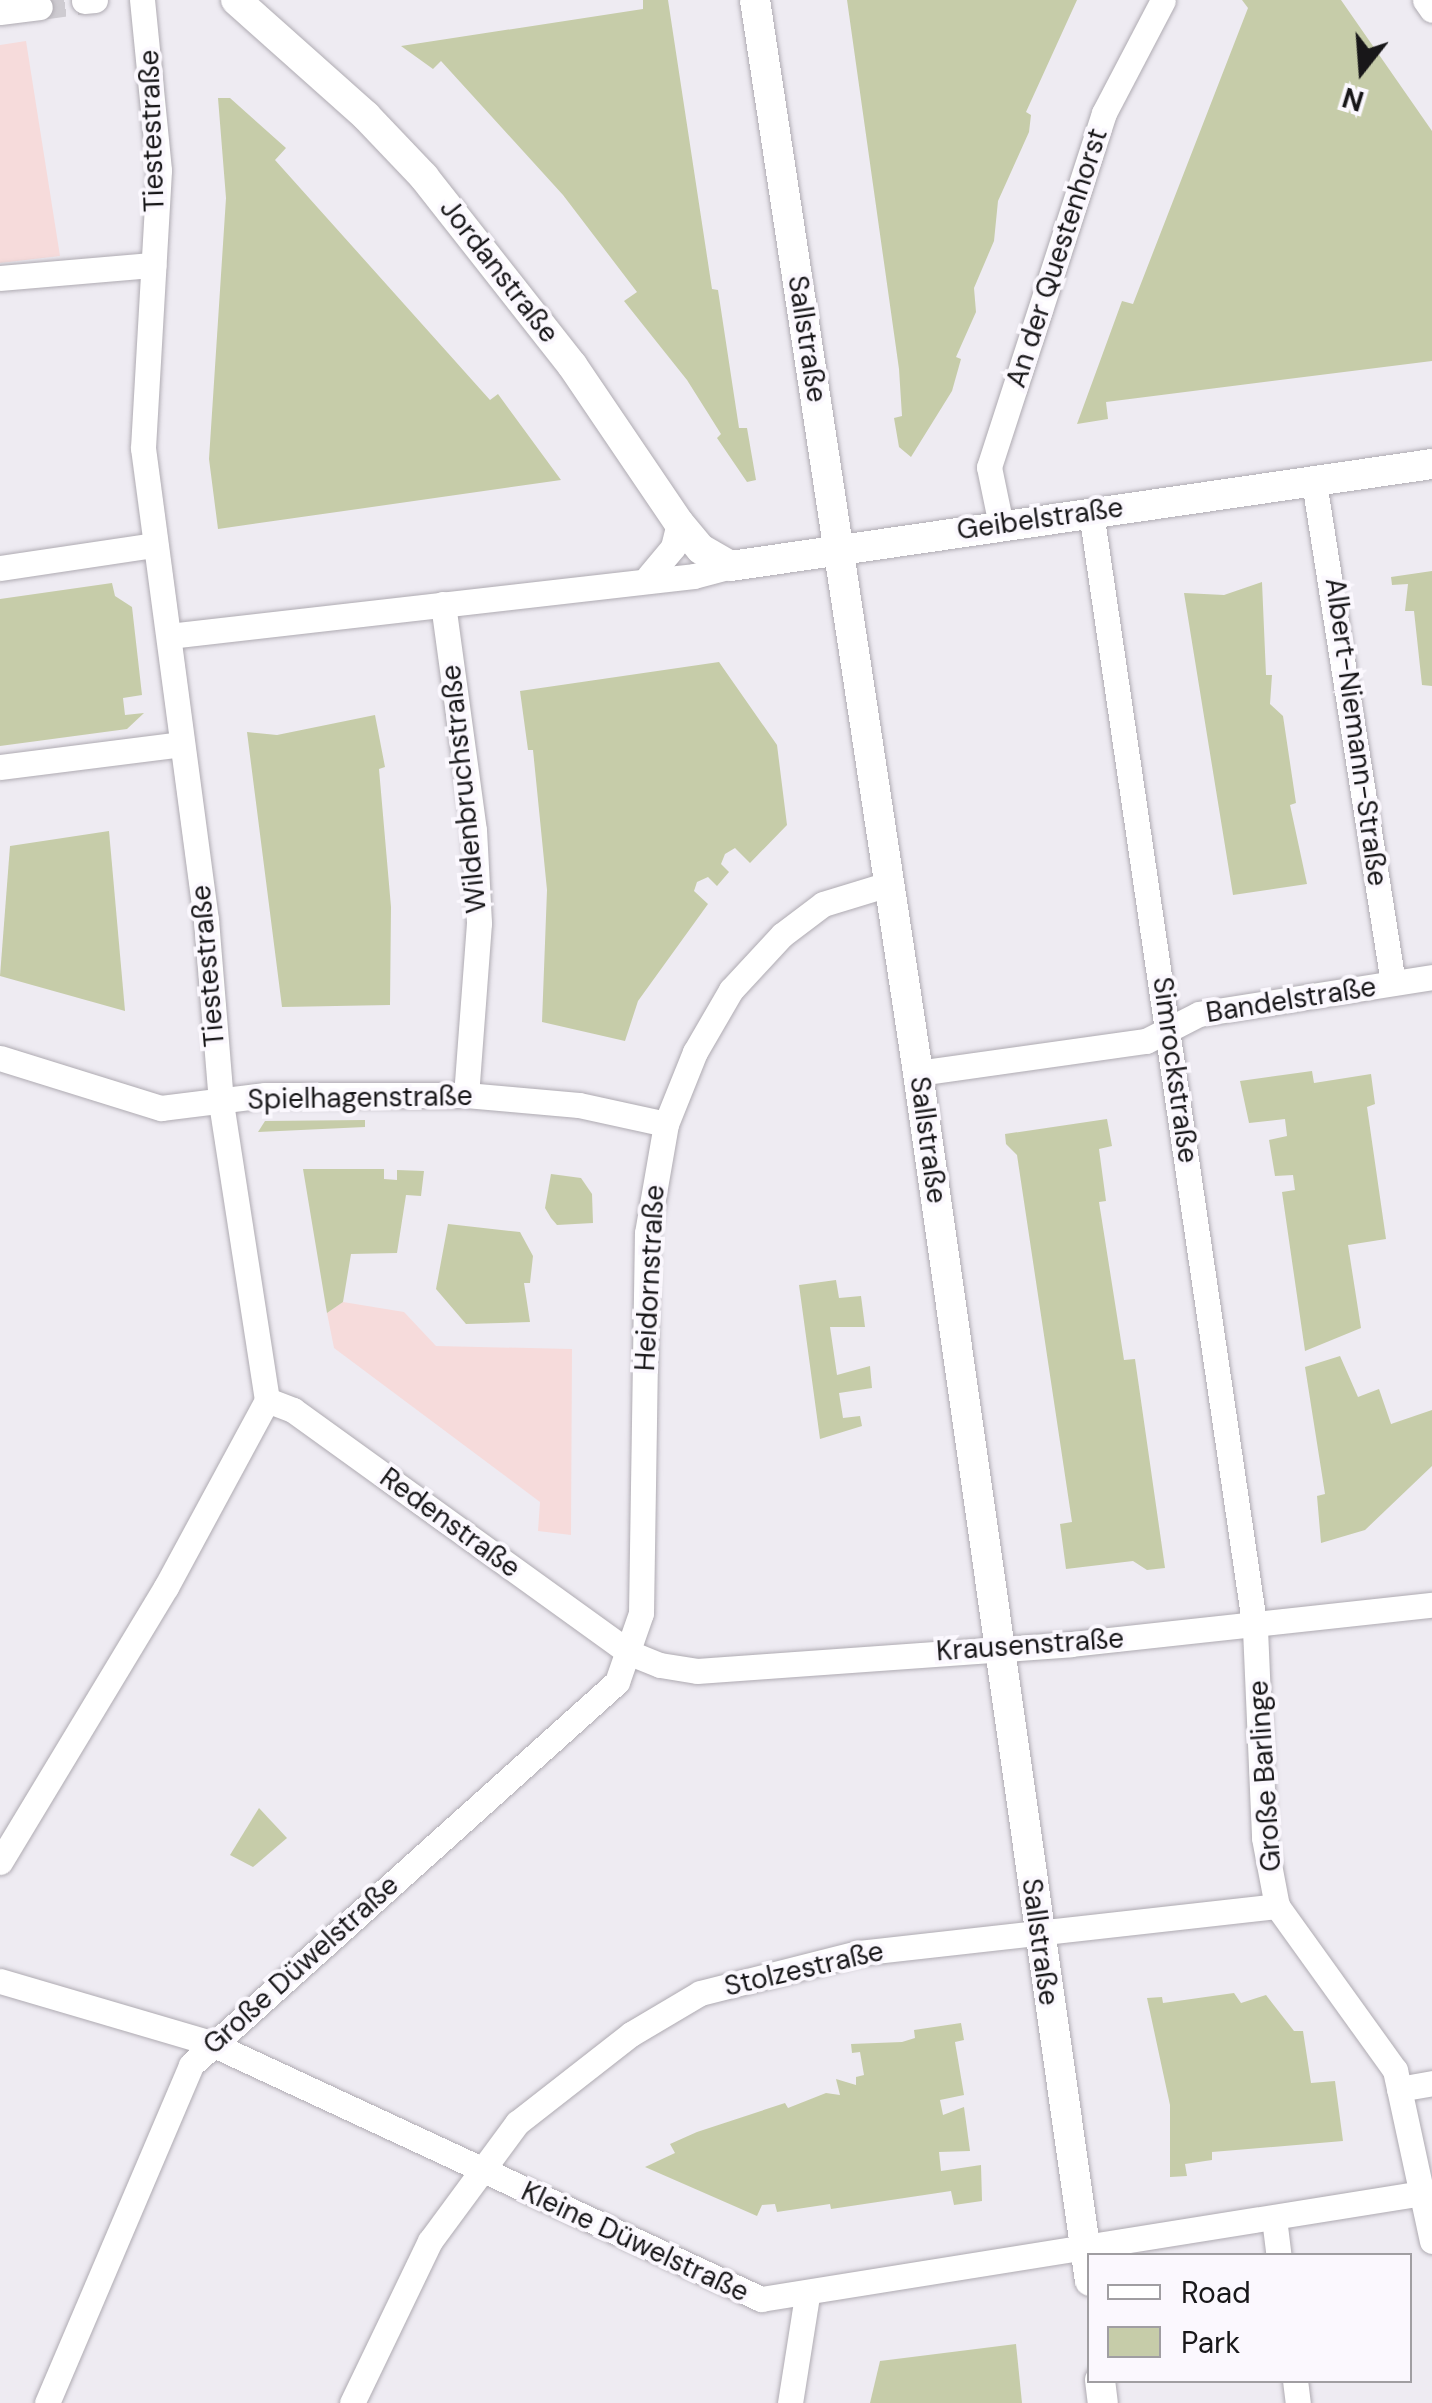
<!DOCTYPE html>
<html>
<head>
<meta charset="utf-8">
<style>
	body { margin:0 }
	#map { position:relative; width:1432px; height:2403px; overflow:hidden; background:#eeebf2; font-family:"DM Sans",sans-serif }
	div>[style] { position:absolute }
	.industrial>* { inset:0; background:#f6dbdb }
	.green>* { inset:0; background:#c6cca9 }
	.minor-tunnel>* { height:25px; margin-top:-12.5px; transform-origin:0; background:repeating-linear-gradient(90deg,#cecbd1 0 25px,transparent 0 37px) }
	.roads { filter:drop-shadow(0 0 2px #afabb2) drop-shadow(0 0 2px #afabb2) }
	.minor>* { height:25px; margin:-12.5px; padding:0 12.5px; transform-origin:12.5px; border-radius:12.5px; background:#fff }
	.tertiary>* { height:30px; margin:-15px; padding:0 15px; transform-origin:15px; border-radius:15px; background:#fff }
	span { translate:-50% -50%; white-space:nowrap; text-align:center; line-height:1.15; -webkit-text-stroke:8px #fbf8fe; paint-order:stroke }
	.street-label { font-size:28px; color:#181719 }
	.legend { position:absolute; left:1087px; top:2253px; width:325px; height:130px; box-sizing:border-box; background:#fbf8fe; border:2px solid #a09ea2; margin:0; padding:12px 18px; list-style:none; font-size:30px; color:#181719 }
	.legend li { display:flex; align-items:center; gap:20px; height:50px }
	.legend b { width:50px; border:2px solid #a09ea2 }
	.north { position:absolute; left:1312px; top:20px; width:100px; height:100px; -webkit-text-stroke:8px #fbf8fe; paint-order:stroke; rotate:197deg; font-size:28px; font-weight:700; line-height:40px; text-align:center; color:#181719 }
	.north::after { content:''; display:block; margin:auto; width:35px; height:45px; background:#181719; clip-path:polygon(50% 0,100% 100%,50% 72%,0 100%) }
</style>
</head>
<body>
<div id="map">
	<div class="industrial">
		<i style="clip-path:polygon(26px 41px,60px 256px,0 263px,0 45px)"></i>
		<i style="clip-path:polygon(343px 1302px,404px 1312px,436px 1346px,572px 1349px,571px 1535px,538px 1531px,540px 1502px,334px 1348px,327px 1313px)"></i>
	</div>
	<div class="green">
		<i style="clip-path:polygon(643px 0,668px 0,712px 289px,718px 290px,739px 428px,747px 428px,756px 480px,747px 482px,717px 438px,721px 434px,687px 380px,624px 301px,637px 292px,563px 195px,441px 61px,433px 69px,401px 46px,643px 9px)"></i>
		<i style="clip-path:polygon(847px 0,1077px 0,1026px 112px,1031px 115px,1029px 132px,998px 201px,994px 241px,974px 288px,976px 312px,956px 357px,961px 359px,952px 391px,911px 457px,899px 447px,894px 418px,902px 416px,899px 369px)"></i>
		<i style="clip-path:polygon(1242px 0,1341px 0,1432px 131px,1432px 361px,1106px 402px,1108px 419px,1077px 424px,1122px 301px,1133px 304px,1248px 8px)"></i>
		<i style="clip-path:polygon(218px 98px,230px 98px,286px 148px,275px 160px,490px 400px,498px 394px,561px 480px,218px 529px,209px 459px,226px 198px)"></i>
		<i style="clip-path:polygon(1432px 571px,1432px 686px,1422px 685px,1414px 611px,1405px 611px,1408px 584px,1392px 585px,1391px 577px)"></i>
		<i style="clip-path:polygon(1262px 582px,1266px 675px,1272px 675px,1270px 704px,1283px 716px,1296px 803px,1290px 805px,1307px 884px,1233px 895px,1184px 593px,1224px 595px)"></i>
		<i style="clip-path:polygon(112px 583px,115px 596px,132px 607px,142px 695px,123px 698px,125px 715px,144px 713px,127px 729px,0 746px,0 599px)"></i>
		<i style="clip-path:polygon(719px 662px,777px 745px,787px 825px,750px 863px,735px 848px,725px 854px,721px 864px,729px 872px,717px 886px,708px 877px,697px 882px,694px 891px,708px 904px,638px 1001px,625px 1041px,542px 1022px,547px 890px,533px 750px,528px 750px,520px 691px)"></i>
		<i style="clip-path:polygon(375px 715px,385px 767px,379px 769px,391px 907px,390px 1005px,282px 1007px,247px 732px,277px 735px)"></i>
		<i style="clip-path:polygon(109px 831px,125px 1011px,0 976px,10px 846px)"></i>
		<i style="clip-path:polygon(1312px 1071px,1314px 1083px,1371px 1074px,1375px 1104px,1367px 1107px,1386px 1239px,1348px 1245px,1361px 1328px,1305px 1351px,1282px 1192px,1295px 1190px,1293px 1175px,1275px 1176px,1269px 1140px,1287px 1136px,1285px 1119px,1249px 1123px,1240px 1081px)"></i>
		<i style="clip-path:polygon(1107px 1119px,1112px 1146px,1099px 1149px,1106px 1201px,1099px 1202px,1124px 1360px,1135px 1359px,1165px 1568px,1147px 1570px,1133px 1561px,1066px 1569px,1060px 1524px,1072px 1522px,1017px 1155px,1006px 1144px,1005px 1134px)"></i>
		<i style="clip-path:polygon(365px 1120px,365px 1127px,258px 1132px,265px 1121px)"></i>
		<i style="clip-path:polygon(303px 1169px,384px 1169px,384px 1179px,397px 1180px,397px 1170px,424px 1171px,421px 1196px,406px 1195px,397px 1253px,351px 1254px,343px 1302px,327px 1313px)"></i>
		<i style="clip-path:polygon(551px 1174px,581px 1178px,592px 1194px,593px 1223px,557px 1225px,551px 1218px,545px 1208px)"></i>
		<i style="clip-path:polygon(448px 1224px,520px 1232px,533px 1256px,530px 1283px,524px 1283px,530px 1322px,466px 1324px,436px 1289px)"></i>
		<i style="clip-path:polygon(836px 1280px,839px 1298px,861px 1296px,865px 1327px,830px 1327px,837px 1375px,870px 1366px,872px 1388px,839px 1393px,843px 1418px,860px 1416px,862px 1426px,820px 1439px,799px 1285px)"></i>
		<i style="clip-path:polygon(1340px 1356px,1358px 1397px,1379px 1389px,1391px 1424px,1432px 1410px,1432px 1466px,1365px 1530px,1321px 1543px,1317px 1496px,1325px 1494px,1305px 1367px)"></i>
		<i style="clip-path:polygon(259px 1808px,287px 1838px,253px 1867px,230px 1855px)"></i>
		<i style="clip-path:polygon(1234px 1993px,1241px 2003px,1266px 1995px,1294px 2031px,1303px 2031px,1311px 2083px,1335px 2081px,1343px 2141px,1212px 2152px,1212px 2160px,1185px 2164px,1187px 2176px,1170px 2177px,1170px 2105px,1147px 1998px,1162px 1997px,1163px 2003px)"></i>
		<i style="clip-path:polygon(961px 2023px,964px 2040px,955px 2042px,964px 2095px,940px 2100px,943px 2115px,964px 2107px,970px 2151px,939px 2152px,941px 2171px,981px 2165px,982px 2201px,954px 2205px,951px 2191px,831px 2209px,830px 2204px,777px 2212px,775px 2204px,762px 2205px,757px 2216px,645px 2167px,675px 2153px,670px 2144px,697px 2132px,785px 2103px,788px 2108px,826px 2093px,840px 2095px,836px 2079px,856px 2085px,856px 2077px,864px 2075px,860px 2052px,852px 2053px,851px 2044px,902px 2042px,915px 2038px,914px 2030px)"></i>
		<i style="clip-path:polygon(1016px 2344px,1022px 2403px,870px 2403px,880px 2361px)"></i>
	</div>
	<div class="minor-tunnel">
		<i style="left:40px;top:7px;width:44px;rotate:-7.8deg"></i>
	</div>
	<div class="roads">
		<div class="minor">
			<i style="left:1425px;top:0;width:12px;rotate:55deg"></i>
			<i style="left:84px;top:1px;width:11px;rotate:-5deg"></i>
			<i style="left:0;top:12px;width:40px;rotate:-7.1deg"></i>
			<i style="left:0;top:278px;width:154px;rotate:-4.9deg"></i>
			<i style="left:1314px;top:482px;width:507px;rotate:81.04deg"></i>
			<i style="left:1091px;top:512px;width:1129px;rotate:81.65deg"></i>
			<i style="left:1255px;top:1629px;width:209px;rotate:87.5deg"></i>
			<i style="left:1264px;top:1838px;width:69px;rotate:79.2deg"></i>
			<i style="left:1277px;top:1906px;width:202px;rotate:54.3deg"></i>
			<i style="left:1395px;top:2070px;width:175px;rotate:77.8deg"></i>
			<i style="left:1001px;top:525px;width:59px;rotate:-101.7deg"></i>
			<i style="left:989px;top:467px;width:372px;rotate:-72deg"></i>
			<i style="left:1104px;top:113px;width:127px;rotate:-62.4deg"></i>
			<i style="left:0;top:568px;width:155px;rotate:-8.5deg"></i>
			<i style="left:649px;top:576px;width:38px;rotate:-50deg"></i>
			<i style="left:673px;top:547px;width:25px;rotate:-76deg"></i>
			<i style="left:443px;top:604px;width:228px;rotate:82.2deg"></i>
			<i style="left:474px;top:830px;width:93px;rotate:86.9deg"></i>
			<i style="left:479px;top:923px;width:172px;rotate:94.3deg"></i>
			<i style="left:169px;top:636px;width:528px;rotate:-6.52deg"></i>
			<i style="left:694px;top:576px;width:38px;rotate:-15deg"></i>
			<i style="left:0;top:767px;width:183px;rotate:-7.2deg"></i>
			<i style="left:0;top:1058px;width:169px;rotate:17.3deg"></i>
			<i style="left:161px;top:1108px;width:105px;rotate:-7.1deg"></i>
			<i style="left:265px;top:1095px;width:201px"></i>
			<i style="left:466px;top:1095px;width:113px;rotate:5.1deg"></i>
			<i style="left:579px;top:1105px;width:89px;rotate:12.3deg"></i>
			<i style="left:918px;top:1073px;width:230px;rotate:-8deg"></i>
			<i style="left:1146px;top:1041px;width:59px;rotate:-27deg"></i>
			<i style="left:1199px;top:1014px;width:236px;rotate:-9deg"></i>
			<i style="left:267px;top:1400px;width:28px;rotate:21deg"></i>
			<i style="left:293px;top:1410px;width:415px;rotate:35.8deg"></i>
			<i style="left:630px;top:1653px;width:32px;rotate:22deg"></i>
			<i style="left:660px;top:1665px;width:37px;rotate:9deg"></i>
			<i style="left:697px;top:1671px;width:375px;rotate:-4.1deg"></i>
			<i style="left:1071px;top:1644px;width:363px;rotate:-6.2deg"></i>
			<i style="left:0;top:1862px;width:321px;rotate:-58.9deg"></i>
			<i style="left:166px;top:1587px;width:213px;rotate:-61.6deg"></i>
			<i style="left:267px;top:1400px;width:302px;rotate:-98.8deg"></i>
			<i style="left:221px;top:1102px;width:183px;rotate:-94.7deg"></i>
			<i style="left:206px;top:920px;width:476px;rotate:-97.6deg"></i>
			<i style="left:143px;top:448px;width:278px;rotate:-86.7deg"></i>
			<i style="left:159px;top:170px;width:171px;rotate:-95.7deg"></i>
			<i style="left:0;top:1981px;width:219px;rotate:16.4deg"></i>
			<i style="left:210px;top:2043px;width:608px;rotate:24.92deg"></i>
			<i style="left:761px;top:2299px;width:669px;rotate:-9.11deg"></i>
			<i style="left:1399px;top:2089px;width:34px;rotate:-10deg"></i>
			<i style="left:1274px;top:2218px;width:38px;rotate:83deg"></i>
			<i style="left:1295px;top:2380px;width:23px;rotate:83deg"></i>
			<i style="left:47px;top:2403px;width:367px;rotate:-66.9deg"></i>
			<i style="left:191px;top:2065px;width:573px;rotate:-41.96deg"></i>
			<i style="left:617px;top:1682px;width:73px;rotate:-70.8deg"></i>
			<i style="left:641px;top:1613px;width:380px;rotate:-89.1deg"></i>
			<i style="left:647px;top:1233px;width:111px;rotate:-80.1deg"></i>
			<i style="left:666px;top:1124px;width:78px;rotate:-68.1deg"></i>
			<i style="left:695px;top:1052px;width:72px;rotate:-59.9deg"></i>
			<i style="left:731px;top:990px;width:75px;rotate:-47.2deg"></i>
			<i style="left:782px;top:935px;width:51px;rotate:-37.1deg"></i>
			<i style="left:823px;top:904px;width:65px;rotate:-17deg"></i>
			<i style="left:352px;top:2403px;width:180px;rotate:-64.3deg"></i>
			<i style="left:430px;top:2241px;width:147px;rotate:-53.6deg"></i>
			<i style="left:517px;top:2123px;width:145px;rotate:-38deg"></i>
			<i style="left:631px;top:2034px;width:80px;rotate:-30.7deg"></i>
			<i style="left:700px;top:1993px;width:163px;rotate:-14.2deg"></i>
			<i style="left:858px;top:1953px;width:422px;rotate:-6.4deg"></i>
			<i style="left:790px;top:2403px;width:108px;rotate:-81deg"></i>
		</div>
		<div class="tertiary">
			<i style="left:236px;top:0;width:174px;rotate:41.7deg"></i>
			<i style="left:366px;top:116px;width:84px;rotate:46.4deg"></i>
			<i style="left:424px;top:177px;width:239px;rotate:51.8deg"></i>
			<i style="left:572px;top:365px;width:191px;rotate:55.9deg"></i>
			<i style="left:679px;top:523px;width:34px;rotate:50deg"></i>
			<i style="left:701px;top:549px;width:34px;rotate:30deg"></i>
			<i style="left:731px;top:566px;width:708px;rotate:-8.28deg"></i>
			<i style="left:755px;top:0;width:1085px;rotate:81.36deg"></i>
			<i style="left:918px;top:1073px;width:1220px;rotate:81.9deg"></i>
			<i style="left:1100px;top:2380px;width:23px;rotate:83deg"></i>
		</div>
	</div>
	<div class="street-label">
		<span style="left:152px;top:131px;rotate:-92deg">Tiestestraße</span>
		<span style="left:1057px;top:258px;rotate:-72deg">An der Questenhorst</span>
		<span style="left:499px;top:271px;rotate:52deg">Jordanstraße</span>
		<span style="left:807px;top:339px;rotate:81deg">Sallstraße</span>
		<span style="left:1040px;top:519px;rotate:-8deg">Geibelstraße</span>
		<span style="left:1356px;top:732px;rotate:82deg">Albert-Niemann-Straße</span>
		<span style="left:464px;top:789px;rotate:-96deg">Wildenbruchstraße</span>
		<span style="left:208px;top:966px;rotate:-95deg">Tiestestraße</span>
		<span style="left:1291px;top:1000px;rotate:-9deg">Bandelstraße</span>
		<span style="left:1175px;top:1070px;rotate:82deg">Simrockstraße</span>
		<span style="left:360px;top:1098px;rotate:-1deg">Spielhagenstraße</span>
		<span style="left:928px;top:1140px;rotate:82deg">Sallstraße</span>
		<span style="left:650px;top:1278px;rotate:-87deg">Heidornstraße</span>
		<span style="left:450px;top:1523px;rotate:36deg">Redenstraße</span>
		<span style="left:1030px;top:1645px;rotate:-4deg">Krausenstraße</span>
		<span style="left:1265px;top:1776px;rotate:-94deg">Große Barlinge</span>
		<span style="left:1040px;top:1942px;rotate:82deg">Sallstraße</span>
		<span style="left:301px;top:1965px;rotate:-42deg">Große Düwelstraße</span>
		<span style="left:804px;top:1969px;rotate:-13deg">Stolzestraße</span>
		<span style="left:635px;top:2242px;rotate:25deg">Kleine Düwelstraße</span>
	</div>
	<ul class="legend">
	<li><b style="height:12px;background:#fff"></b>Road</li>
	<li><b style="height:28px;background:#c6cca9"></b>Park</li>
	</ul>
	<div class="north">N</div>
</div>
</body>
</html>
